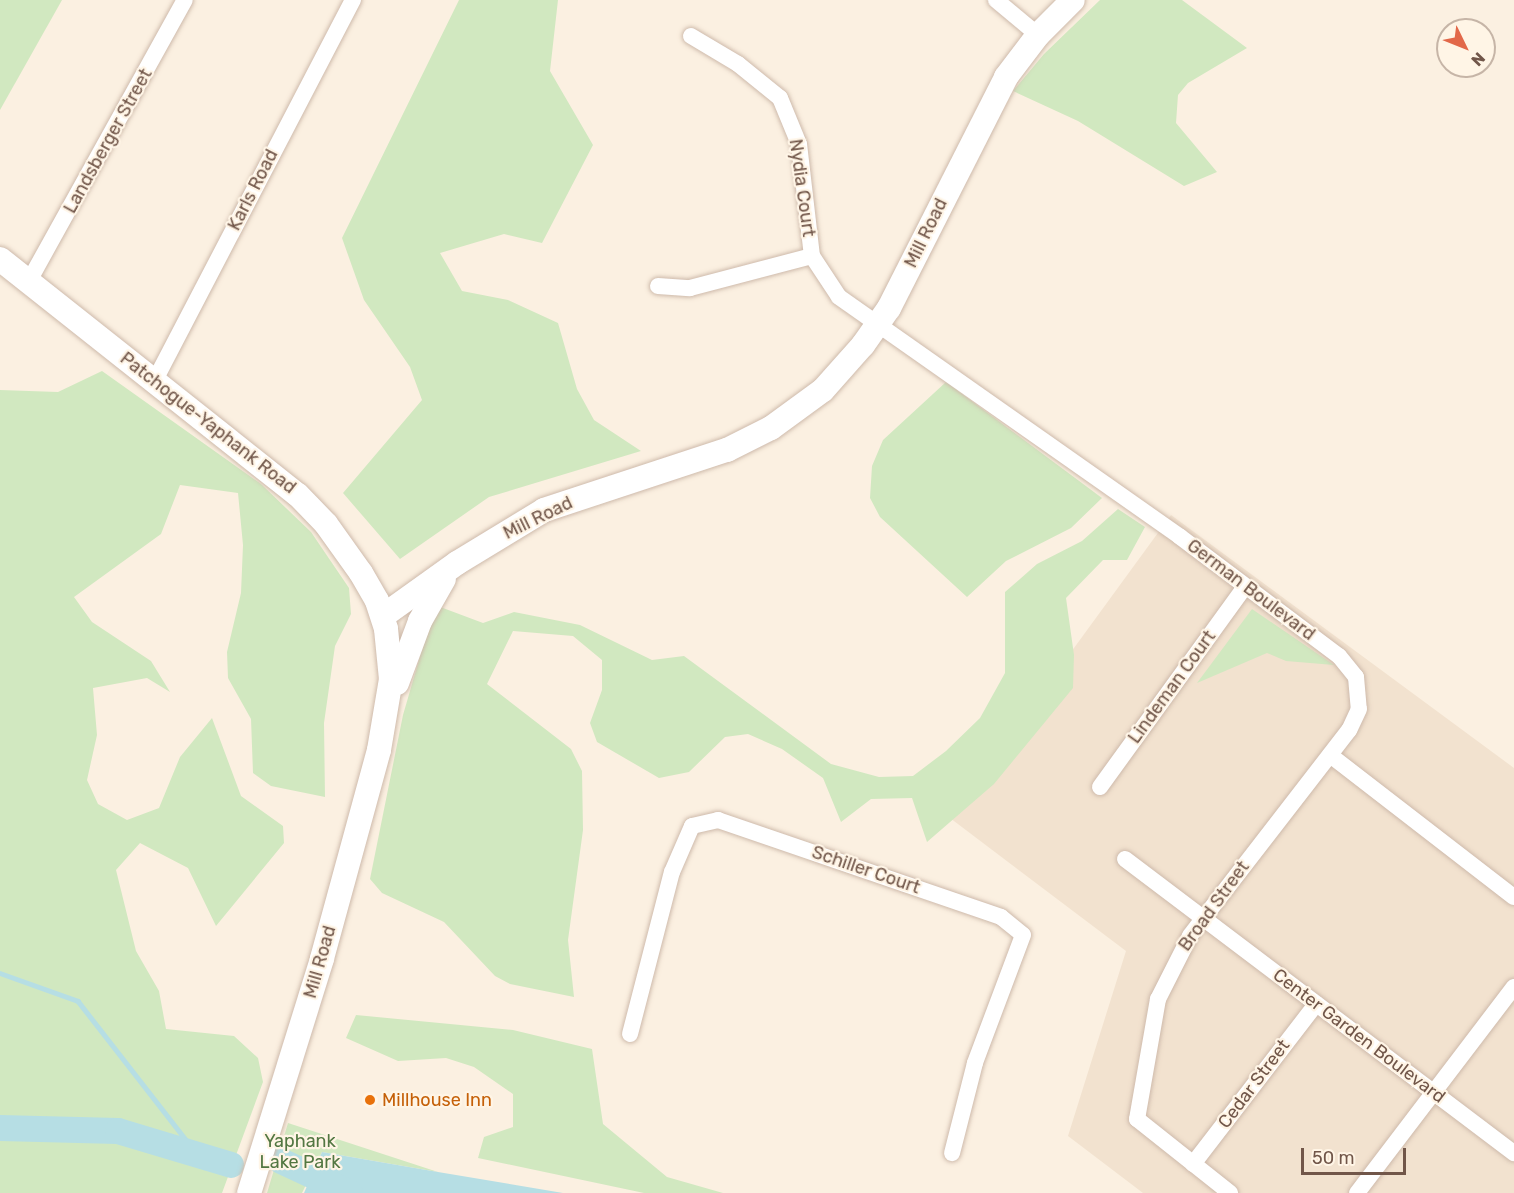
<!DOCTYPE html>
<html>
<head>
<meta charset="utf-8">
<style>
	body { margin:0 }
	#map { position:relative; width:1514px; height:1193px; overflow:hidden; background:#fbf0e1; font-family:Rubik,sans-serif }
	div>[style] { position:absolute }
	.residential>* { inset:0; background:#f2e2cf }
	.green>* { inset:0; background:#d1e8c0 }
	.water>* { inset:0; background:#b6dee4 }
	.stream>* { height:4.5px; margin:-2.25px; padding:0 2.25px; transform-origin:2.25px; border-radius:2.25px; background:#b6dee4 }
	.river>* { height:26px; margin:-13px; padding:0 13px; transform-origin:13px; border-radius:13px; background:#b6dee4 }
	.roads { filter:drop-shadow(0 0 2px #cebaab) drop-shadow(0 0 2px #cebaab) }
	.minor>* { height:16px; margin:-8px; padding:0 8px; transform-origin:8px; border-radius:8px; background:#fff }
	.secondary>* { height:24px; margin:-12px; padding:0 12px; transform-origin:12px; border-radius:12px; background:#fff }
	.dots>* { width:16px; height:16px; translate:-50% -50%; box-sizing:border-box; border:3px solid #fff5e6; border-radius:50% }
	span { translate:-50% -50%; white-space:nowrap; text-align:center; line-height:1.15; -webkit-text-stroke:4.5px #fff5e6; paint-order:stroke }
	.street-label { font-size:18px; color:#715649 }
	.food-label { font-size:18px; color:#c56008 }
	.left { translate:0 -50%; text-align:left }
	.park-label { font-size:18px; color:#527742 }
	.north { position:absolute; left:1436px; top:18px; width:60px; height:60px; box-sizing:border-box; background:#fff5e6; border:2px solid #c6b5a7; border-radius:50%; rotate:133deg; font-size:16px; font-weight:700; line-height:24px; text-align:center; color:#715649 }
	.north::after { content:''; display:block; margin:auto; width:21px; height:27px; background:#e26849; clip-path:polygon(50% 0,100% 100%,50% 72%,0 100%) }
	.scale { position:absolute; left:1301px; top:1148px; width:105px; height:27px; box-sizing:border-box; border:3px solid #715649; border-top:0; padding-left:8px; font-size:18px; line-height:21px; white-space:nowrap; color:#715649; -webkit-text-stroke:4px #fff5e6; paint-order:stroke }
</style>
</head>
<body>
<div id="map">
	<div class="residential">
		<i style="clip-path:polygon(1171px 515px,1514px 768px,1514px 1193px,1143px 1193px,1068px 1136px,1126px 951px,950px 818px)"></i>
	</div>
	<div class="green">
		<i style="clip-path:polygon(0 0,62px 0,0 110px)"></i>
		<i style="clip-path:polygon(459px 0,558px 0,550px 71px,593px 145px,542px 243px,504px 234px,440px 253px,462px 291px,508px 300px,558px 323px,577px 389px,594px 420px,641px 451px,489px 497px,400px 559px,343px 493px,422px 400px,410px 367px,364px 300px,342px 238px)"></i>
		<i style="clip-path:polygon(1100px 0,1182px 0,1247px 48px,1188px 83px,1178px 95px,1176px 123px,1217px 172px,1184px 186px,1078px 121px,1013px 91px,1044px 54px)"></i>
		<i style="clip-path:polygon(102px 371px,261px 484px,311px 532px,349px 588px,351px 614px,335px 646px,324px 723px,325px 797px,271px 786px,253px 773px,251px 719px,228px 678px,227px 652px,241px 593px,243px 545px,238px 493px,180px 485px,161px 534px,74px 597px,92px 622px,151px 661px,170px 692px,147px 678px,93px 688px,97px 735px,87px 780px,98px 804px,127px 820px,159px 808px,180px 757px,212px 718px,241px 796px,283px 826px,284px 843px,216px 926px,188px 868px,140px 843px,116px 870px,136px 951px,159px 991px,166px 1029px,234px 1036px,258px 1058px,263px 1082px,222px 1193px,0 1193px,0 390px,58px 392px)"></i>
		<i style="clip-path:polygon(946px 382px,1102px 498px,1071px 528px,1006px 561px,967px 597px,880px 517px,870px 498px,872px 466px,883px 440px)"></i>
		<i style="clip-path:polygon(1118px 509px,1145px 527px,1127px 560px,1103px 560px,1066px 598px,1074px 655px,1073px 688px,994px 784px,927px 842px,912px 798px,871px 799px,841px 822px,823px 778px,782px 749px,748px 734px,725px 737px,689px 772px,659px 778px,597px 742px,590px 723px,602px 690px,602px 660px,573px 636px,513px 631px,487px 684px,571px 749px,582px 771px,583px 830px,568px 940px,574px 997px,510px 984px,495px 976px,444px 922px,382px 893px,370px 879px,403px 715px,435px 605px,483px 623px,514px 612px,580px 625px,652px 660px,684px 656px,831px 764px,879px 777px,913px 776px,946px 751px,980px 718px,1005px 673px,1005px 592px,1037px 564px,1082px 541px)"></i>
		<i style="clip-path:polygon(1252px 609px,1334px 665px,1286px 661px,1267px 653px,1197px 683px)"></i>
		<i style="clip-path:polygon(356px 1015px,513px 1030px,592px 1049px,603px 1124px,667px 1177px,723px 1193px,644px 1193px,478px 1158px,484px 1137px,513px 1127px,513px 1094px,474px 1067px,446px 1058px,398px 1061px,346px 1038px)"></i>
		<i style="clip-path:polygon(288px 1123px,438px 1172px,322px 1152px,302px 1193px,267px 1193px)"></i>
	</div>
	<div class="water">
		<i style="clip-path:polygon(322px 1152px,438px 1172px,563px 1193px,304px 1193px)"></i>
	</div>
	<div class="stream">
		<i style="left:0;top:973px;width:83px;rotate:19.7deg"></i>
		<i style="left:78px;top:1001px;width:195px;rotate:52.1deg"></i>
	</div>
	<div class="river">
		<i style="left:0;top:1128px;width:118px;rotate:1.5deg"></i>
		<i style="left:118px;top:1131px;width:118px;rotate:16.7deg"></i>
		<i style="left:281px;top:1161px;width:76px;rotate:24.9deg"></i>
	</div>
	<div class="roads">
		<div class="minor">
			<i style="left:996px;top:0;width:55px;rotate:39.8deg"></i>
			<i style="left:691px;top:36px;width:55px;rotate:30.8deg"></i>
			<i style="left:738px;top:64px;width:54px;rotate:39deg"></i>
			<i style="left:780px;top:98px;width:50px;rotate:67.6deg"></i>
			<i style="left:799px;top:144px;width:113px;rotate:83.4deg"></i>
			<i style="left:812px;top:256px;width:49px;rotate:56.6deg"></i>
			<i style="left:839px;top:297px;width:416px;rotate:35.1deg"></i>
			<i style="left:1179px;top:536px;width:200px;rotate:36.9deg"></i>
			<i style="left:1339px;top:656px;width:27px;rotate:51deg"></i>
			<i style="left:1356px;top:677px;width:32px;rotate:85deg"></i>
			<i style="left:1359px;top:709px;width:23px;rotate:115deg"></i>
			<i style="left:1349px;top:730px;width:260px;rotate:127.7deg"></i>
			<i style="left:1190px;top:936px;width:71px;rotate:116.9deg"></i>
			<i style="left:1158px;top:999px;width:122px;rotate:99.9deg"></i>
			<i style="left:1137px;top:1119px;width:119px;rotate:38.5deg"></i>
			<i style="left:29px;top:281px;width:321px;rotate:-61deg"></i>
			<i style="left:658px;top:286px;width:32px;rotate:4deg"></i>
			<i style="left:690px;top:288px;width:126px;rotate:-14.7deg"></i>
			<i style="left:154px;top:382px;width:431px;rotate:-62.5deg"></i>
			<i style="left:1330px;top:755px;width:232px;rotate:37.7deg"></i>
			<i style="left:1100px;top:787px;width:247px;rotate:-54.1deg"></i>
			<i style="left:1125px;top:859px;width:488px;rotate:37.1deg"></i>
			<i style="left:630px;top:1034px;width:167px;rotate:-75.5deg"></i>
			<i style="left:672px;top:872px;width:50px;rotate:-66.5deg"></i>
			<i style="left:692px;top:826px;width:27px;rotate:-13deg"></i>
			<i style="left:718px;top:820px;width:299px;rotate:18.9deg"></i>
			<i style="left:1001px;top:917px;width:28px;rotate:39deg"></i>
			<i style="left:1023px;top:935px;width:137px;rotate:110.6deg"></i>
			<i style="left:975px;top:1063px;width:93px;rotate:104.3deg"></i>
			<i style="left:1193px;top:1164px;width:202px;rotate:-52.4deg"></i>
			<i style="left:1357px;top:1193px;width:259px;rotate:-52.7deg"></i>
		</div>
		<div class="secondary">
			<i style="left:0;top:259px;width:380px;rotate:38.4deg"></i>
			<i style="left:298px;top:495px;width:40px;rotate:46deg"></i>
			<i style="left:326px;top:524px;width:60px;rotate:54.5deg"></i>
			<i style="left:361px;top:573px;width:32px;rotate:60deg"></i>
			<i style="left:377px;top:601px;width:29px;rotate:72deg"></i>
			<i style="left:386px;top:629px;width:50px;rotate:84.3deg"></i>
			<i style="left:391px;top:679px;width:72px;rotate:99.6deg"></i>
			<i style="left:379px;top:750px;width:217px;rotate:105.3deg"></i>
			<i style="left:322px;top:959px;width:245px;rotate:107.3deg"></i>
			<i style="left:383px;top:616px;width:91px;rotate:-35.6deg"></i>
			<i style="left:457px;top:563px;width:102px;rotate:-31.3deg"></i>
			<i style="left:544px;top:510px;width:193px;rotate:-18.2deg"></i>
			<i style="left:727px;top:450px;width:49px;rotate:-26.6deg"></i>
			<i style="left:771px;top:428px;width:64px;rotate:-36.2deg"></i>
			<i style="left:823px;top:390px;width:60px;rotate:-48.4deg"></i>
			<i style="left:863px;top:345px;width:45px;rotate:-54.9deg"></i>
			<i style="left:889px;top:308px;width:259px;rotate:-63.1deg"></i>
			<i style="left:1006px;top:77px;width:53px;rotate:-52.7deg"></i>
			<i style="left:1038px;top:35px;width:49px;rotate:-45deg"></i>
			<i style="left:397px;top:683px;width:66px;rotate:-69.6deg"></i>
			<i style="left:420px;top:621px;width:48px;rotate:-60.3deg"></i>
		</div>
	</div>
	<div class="dots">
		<i style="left:370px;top:1100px;background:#e8710a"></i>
	</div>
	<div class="street-label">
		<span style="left:108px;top:141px;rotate:-61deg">Landsberger Street</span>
		<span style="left:802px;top:188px;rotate:82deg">Nydia Court</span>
		<span style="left:253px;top:190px;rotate:-63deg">Karls Road</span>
		<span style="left:926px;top:233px;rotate:-64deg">Mill Road</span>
		<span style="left:208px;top:423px;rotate:38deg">Patchogue-Yaphank Road</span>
		<span style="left:538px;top:518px;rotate:-26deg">Mill Road</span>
		<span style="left:1251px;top:590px;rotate:37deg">German Boulevard</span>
		<span style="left:1172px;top:687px;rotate:-54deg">Lindeman Court</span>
		<span style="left:866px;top:870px;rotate:19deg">Schiller Court</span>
		<span style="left:1214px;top:906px;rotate:-54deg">Broad Street</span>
		<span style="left:320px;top:962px;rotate:-74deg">Mill Road</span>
		<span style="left:1359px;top:1036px;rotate:37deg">Center Garden Boulevard</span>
		<span style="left:1254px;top:1084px;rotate:-53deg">Cedar Street</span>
	</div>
	<div class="food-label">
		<span class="left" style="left:382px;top:1100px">Millhouse Inn</span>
	</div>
	<div class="park-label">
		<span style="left:300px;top:1152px">Yaphank<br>Lake Park</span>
	</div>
	<div class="north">N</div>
	<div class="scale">50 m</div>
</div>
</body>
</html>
